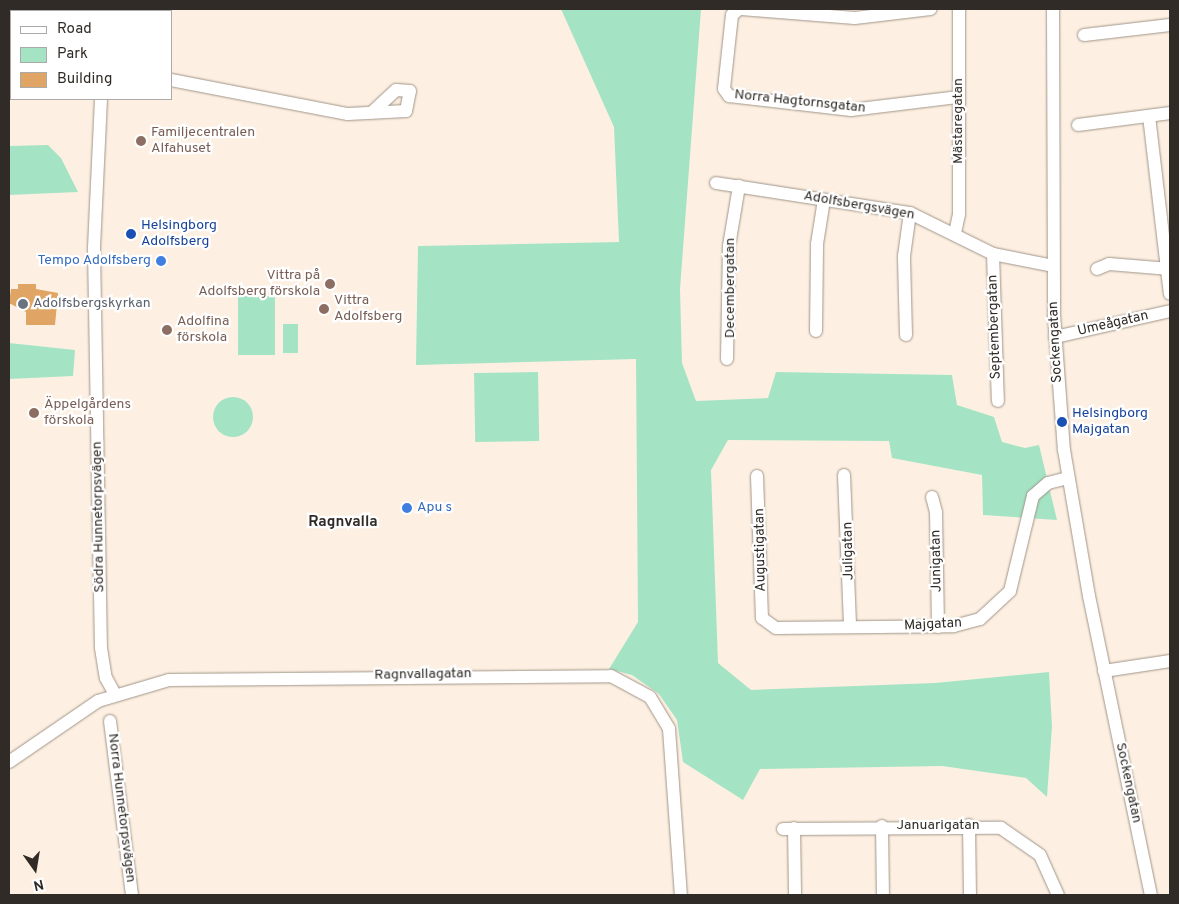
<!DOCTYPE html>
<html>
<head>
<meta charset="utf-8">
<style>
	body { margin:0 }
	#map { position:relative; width:1179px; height:904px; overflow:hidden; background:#fdf0e2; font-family:Overpass,sans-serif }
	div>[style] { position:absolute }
	.green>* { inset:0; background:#a4e4c4; transform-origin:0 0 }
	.round { border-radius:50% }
	.building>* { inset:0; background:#e0a564 }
	.roads { filter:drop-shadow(0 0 1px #a19589) drop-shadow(0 0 1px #a19589) }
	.minor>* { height:12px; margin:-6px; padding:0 6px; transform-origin:6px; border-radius:6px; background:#fff }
	.dots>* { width:14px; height:14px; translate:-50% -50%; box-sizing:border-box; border:2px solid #fff; border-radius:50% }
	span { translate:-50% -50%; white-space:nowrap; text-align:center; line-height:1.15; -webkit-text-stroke:4.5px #fff; paint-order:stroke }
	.street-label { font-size:14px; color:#302b26 }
	.education-label { font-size:14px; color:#785e54 }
	.left { translate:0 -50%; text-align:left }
	.right { translate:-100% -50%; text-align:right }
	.transit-label { font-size:14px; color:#164399 }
	.shop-label { font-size:14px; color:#366cbe }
	.worship-label { font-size:14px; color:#5b616d }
	.neighbourhood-label { font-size:15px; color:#302b26; font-weight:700 }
	.frame { position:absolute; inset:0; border:10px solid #302b26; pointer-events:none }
	.legend { position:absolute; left:10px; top:10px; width:162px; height:90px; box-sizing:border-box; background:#fff; border:1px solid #acaaa8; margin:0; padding:6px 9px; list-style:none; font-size:15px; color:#302b26 }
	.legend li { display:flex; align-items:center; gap:10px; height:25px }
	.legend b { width:25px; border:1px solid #acaaa8 }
	.north { position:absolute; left:10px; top:844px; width:50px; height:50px; -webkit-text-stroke:4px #fff; paint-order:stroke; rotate:167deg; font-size:14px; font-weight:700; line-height:20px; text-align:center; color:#302b26 }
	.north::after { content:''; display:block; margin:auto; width:18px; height:22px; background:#302b26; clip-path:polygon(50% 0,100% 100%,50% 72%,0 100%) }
</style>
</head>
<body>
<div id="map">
	<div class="green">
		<i style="clip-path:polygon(561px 9px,701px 9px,680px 289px,682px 363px,696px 401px,768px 398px,776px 372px,952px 375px,957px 405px,994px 417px,1002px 442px,1025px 448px,1039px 445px,1057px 520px,983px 515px,982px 475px,892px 458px,889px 441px,728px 440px,711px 470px,718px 663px,751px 690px,935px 683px,1049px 672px,1052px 727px,1047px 797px,1026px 778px,942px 766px,760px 769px,743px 800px,683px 762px,677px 720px,659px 694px,632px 675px,609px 669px,638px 622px,636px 359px,416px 365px,418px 246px,619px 242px,614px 127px)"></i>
		<i style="clip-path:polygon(48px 145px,61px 158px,78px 192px,9px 195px,9px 146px)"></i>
		<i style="left:238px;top:296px;width:37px;height:59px"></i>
		<i style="left:283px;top:324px;width:15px;height:29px"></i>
		<i style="clip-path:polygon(9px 343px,75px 350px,73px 376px,9px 379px)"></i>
		<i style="left:538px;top:372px;width:69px;height:64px;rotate:89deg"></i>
		<i class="round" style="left:213px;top:397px;width:40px;height:40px"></i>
	</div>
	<div class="building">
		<i style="clip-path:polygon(18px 284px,36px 284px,36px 289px,58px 293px,55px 325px,26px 325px,26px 312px,9px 303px,11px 289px,18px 289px)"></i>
	</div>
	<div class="roads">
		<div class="minor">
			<i style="left:99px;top:9px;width:2px;rotate:90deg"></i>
			<i style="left:739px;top:9px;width:9px;rotate:139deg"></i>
			<i style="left:732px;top:15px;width:74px;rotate:96.2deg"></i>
			<i style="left:724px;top:89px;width:9px;rotate:54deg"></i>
			<i style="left:729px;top:96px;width:123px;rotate:6.5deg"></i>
			<i style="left:851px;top:110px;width:109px;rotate:-6.9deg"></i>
			<i style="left:741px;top:9px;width:114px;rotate:4.5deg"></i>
			<i style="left:855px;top:18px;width:76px;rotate:-6.8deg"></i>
			<i style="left:1053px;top:9px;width:306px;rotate:89.8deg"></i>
			<i style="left:1054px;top:315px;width:135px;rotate:85.8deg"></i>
			<i style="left:1064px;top:450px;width:148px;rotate:80.3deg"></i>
			<i style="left:1089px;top:596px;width:305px;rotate:78.3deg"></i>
			<i style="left:1084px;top:35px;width:87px;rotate:-6.6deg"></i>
			<i style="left:171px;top:80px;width:180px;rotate:10.9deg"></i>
			<i style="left:348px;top:114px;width:58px;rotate:-3deg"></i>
			<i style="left:406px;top:111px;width:20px;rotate:-79deg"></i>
			<i style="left:410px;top:91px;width:14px;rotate:-176deg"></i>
			<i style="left:396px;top:90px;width:33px;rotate:137deg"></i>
			<i style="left:101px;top:99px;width:151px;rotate:92.7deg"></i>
			<i style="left:94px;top:250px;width:398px;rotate:89deg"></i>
			<i style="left:101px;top:648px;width:30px;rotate:81deg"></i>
			<i style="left:106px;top:678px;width:18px;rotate:61deg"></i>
			<i style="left:1149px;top:116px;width:179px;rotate:83.3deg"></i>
			<i style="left:1078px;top:125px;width:93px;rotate:-7.4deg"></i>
			<i style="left:716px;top:183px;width:196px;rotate:8.8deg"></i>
			<i style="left:910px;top:213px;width:93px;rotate:26.3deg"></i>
			<i style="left:993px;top:254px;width:61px;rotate:11.3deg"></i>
			<i style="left:955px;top:233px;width:19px;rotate:-78deg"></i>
			<i style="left:959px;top:214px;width:205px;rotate:-90deg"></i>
			<i style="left:993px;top:254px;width:147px;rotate:88.1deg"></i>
			<i style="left:1097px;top:269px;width:13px;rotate:-23deg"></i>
			<i style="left:1109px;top:264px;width:61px;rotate:4.7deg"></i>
			<i style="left:816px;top:331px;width:87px;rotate:-89.3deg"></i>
			<i style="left:817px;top:244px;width:45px;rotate:-81deg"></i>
			<i style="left:906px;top:335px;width:79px;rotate:-91.5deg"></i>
			<i style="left:904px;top:256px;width:43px;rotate:-82.1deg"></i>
			<i style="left:1055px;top:337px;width:118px;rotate:-12.7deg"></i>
			<i style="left:727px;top:359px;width:113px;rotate:-89deg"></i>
			<i style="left:729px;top:246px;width:61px;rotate:-80.5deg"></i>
			<i style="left:844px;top:475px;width:152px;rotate:87.7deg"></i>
			<i style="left:757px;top:476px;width:142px;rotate:88deg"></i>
			<i style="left:762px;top:618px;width:17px;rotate:36deg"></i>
			<i style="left:776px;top:628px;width:178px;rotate:-0.6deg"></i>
			<i style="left:954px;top:626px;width:27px;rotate:-15deg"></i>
			<i style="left:980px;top:619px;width:41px;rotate:-43deg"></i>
			<i style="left:1010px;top:591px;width:98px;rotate:-76.4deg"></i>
			<i style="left:1033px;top:496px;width:20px;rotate:-41deg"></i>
			<i style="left:1048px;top:483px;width:21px;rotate:-14deg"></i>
			<i style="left:932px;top:497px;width:16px;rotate:75deg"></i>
			<i style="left:936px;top:512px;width:115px;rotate:89deg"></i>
			<i style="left:1104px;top:671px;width:67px;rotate:-8.6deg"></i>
			<i style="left:110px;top:721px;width:175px;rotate:82.8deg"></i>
			<i style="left:9px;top:762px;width:108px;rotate:-34.4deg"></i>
			<i style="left:98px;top:701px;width:74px;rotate:-16.5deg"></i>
			<i style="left:169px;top:680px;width:442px;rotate:-0.5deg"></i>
			<i style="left:611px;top:676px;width:44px;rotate:28.3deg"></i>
			<i style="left:650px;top:697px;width:37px;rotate:59deg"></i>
			<i style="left:669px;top:729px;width:166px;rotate:85.9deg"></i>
			<i style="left:969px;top:825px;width:70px;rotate:89.2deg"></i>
			<i style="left:882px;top:826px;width:69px;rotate:89.2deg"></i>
			<i style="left:794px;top:828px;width:67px;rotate:89.1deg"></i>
			<i style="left:783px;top:829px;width:218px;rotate:-0.3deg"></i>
			<i style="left:1001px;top:828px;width:47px;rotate:34.7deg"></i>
			<i style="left:1040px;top:855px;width:44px;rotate:65.8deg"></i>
		</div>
	</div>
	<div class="dots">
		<i style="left:141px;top:141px;background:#8d6e63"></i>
		<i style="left:131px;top:234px;background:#1a4fb4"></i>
		<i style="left:161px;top:261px;background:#3f7fe0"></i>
		<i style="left:330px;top:284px;background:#8d6e63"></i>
		<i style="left:23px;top:304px;background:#6b7280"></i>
		<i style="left:324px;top:309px;background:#8d6e63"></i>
		<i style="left:167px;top:330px;background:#8d6e63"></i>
		<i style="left:34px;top:413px;background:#8d6e63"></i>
		<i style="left:1062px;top:422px;background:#1a4fb4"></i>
		<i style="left:407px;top:508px;background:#3f7fe0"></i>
	</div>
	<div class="street-label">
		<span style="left:800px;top:102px;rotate:6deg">Norra Hagtornsgatan</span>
		<span style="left:959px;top:121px;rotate:-90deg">Mästaregatan</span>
		<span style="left:859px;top:206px;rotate:10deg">Adolfsbergsvägen</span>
		<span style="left:731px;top:288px;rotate:-90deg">Decembergatan</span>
		<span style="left:1113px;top:324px;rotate:-13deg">Umeågatan</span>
		<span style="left:995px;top:327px;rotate:-92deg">Septembergatan</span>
		<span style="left:1056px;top:342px;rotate:-93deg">Sockengatan</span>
		<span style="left:99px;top:517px;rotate:-91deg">Södra Hunnetorpsvägen</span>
		<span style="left:761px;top:550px;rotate:-91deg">Augustigatan</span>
		<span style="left:849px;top:551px;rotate:-91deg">Juligatan</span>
		<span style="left:937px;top:561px;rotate:-91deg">Junigatan</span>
		<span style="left:933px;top:625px;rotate:-3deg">Majgatan</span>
		<span style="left:423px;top:675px;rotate:-1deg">Ragnvallagatan</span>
		<span style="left:1128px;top:783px;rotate:78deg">Sockengatan</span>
		<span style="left:121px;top:808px;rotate:83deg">Norra Hunnetorpsvägen</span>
		<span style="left:938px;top:826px">Januarigatan</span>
	</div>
	<div class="education-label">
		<span class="left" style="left:151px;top:141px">Familjecentralen<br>Alfahuset</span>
		<span class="right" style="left:320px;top:284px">Vittra på<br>Adolfsberg förskola</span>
		<span class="left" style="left:334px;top:309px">Vittra<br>Adolfsberg</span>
		<span class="left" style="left:177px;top:330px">Adolfina<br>förskola</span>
		<span class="left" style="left:44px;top:413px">Äppelgårdens<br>förskola</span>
	</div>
	<div class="transit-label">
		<span class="left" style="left:141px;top:234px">Helsingborg<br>Adolfsberg</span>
		<span class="left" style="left:1072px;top:422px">Helsingborg<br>Majgatan</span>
	</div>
	<div class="shop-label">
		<span class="right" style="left:151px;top:261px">Tempo Adolfsberg</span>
		<span class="left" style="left:417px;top:508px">Apu s</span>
	</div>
	<div class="worship-label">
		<span class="left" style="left:33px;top:304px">Adolfsbergskyrkan</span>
	</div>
	<div class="neighbourhood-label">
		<span style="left:343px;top:523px">Ragnvalla</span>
	</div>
	<div class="frame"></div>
	<ul class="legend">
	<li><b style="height:6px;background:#fff"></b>Road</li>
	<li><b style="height:14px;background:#a4e4c4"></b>Park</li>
	<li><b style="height:14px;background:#e0a564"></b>Building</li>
	</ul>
	<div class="north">N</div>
</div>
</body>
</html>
